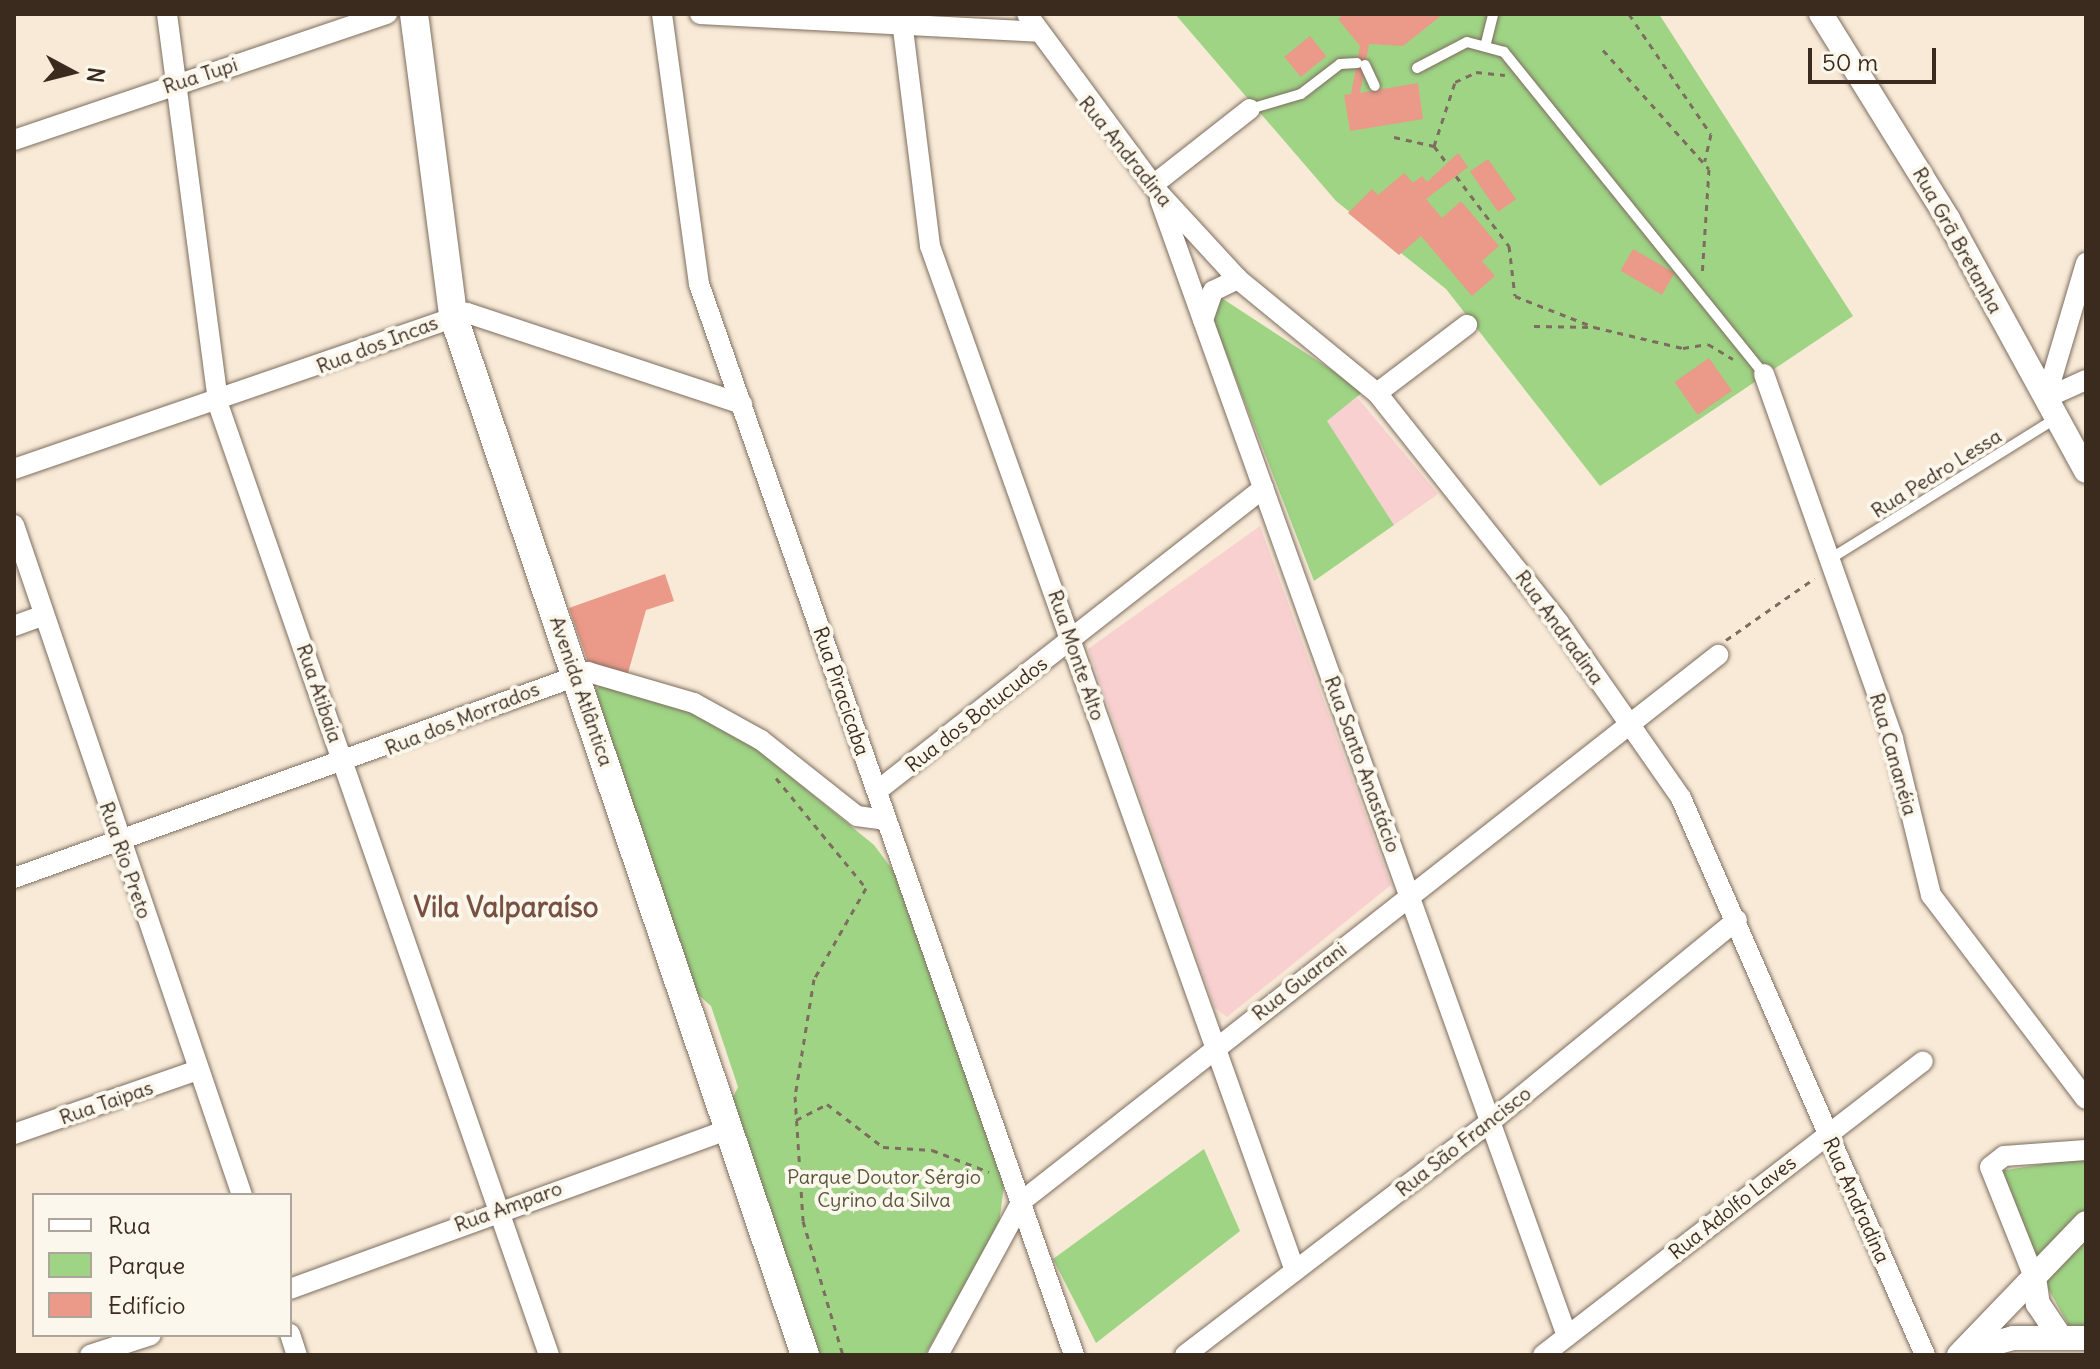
<!DOCTYPE html>
<html>
<head>
<meta charset="utf-8">
<style>
	body { margin:0 }
	#map { position:relative; width:2100px; height:1369px; overflow:hidden; background:#f8ead7; font-family:Delius,sans-serif }
	div>[style] { position:absolute }
	.built>* { inset:0; background:#f7d0cf }
	.green>* { inset:0; background:#9fd485 }
	.building>* { inset:0; background:#eb9988; transform-origin:0 0 }
	.path>* { height:3px; margin-top:-1.5px; transform-origin:0; background:repeating-linear-gradient(90deg,#7d6d5f 0 6px,transparent 0 12px) }
	.roads { filter:drop-shadow(0 0 2px #7d6d5f) drop-shadow(0 0 2px #7d6d5f) }
	.service>* { height:10px; margin:-5px; padding:0 5px; transform-origin:5px; border-radius:5px; background:#fff }
	.minor>* { height:20px; margin:-10px; padding:0 10px; transform-origin:10px; border-radius:10px; background:#fff }
	.tertiary>* { height:24px; margin:-12px; padding:0 12px; transform-origin:12px; border-radius:12px; background:#fff }
	.secondary>* { height:28px; margin:-14px; padding:0 14px; transform-origin:14px; border-radius:14px; background:#fff }
	span { translate:-50% -50%; white-space:nowrap; text-align:center; line-height:1.15; -webkit-text-stroke:8px #fbf7ec; paint-order:stroke }
	.street-label { font-size:20px; color:#3b2a1e }
	.park-label { font-size:20px; color:#545438 }
	.district-label { font-size:28px; color:#795143; font-weight:700 }
	.frame { position:absolute; inset:0; border:16px solid #3b2a1e; pointer-events:none }
	.legend { position:absolute; left:32px; top:1193px; width:260px; height:144px; box-sizing:border-box; background:#fbf7ec; border:2px solid #aea59a; margin:0; padding:10px 14px; list-style:none; font-size:24px; color:#3b2a1e }
	.legend li { display:flex; align-items:center; gap:16px; height:40px }
	.legend b { width:40px; border:2px solid #aea59a }
	.north { position:absolute; left:32px; top:32px; width:80px; height:80px; -webkit-text-stroke:6px #fbf7ec; paint-order:stroke; rotate:97deg; font-size:22px; font-weight:700; line-height:32px; text-align:center; color:#3b2a1e }
	.north::after { content:''; display:block; margin:auto; width:28px; height:36px; background:#3b2a1e; clip-path:polygon(50% 0,100% 100%,50% 72%,0 100%) }
	.scale { position:absolute; left:1808px; top:48px; width:128px; height:36px; box-sizing:border-box; border:4px solid #3b2a1e; border-top:0; padding-left:10px; font-size:24px; line-height:28px; white-space:nowrap; color:#3b2a1e; -webkit-text-stroke:6px #fbf7ec; paint-order:stroke }
</style>
</head>
<body>
<div id="map">
	<div class="built">
		<i style="clip-path:polygon(1357px 397px,1438px 494px,1394px 525px,1326px 421px)"></i>
		<i style="clip-path:polygon(1260px 526px,1391px 885px,1227px 1017px,1215px 1008px,1088px 649px)"></i>
	</div>
	<div class="green">
		<i style="clip-path:polygon(1175px 14px,1659px 14px,1853px 316px,1600px 486px,1446px 289px,1336px 201px)"></i>
		<i style="clip-path:polygon(1220px 297px,1364px 391px,1327px 421px,1394px 525px,1314px 581px,1210px 312px)"></i>
		<i style="clip-path:polygon(602px 683px,688px 710px,759px 751px,874px 845px,895px 873px,1004px 1185px,999px 1224px,925px 1355px,817px 1355px,731px 1101px,738px 1087px,711px 1006px,694px 991px,593px 693px)"></i>
		<i style="clip-path:polygon(1204px 1149px,1240px 1231px,1096px 1343px,1053px 1259px)"></i>
		<i style="clip-path:polygon(2086px 1157px,2086px 1211px,2036px 1256px,2000px 1171px)"></i>
		<i style="clip-path:polygon(2086px 1234px,2086px 1327px,2069px 1326px,2045px 1283px)"></i>
	</div>
	<div class="building">
		<i style="clip-path:polygon(1344px 14px,1443px 14px,1403px 46px,1369px 44px,1360px 93px,1418px 83px,1423px 119px,1350px 131px,1344px 95px,1351px 94px,1360px 46px,1338px 19px)"></i>
		<i style="left:1310px;top:36px;width:26px;height:33px;rotate:51deg"></i>
		<i style="clip-path:polygon(1458px 153px,1468px 167px,1426px 199px,1442px 218px,1461px 201px,1499px 246px,1482px 261px,1495px 276px,1472px 296px,1421px 236px,1399px 255px,1348px 213px,1372px 189px,1378px 195px,1404px 173px,1413px 183px,1422px 176px,1427px 182px)"></i>
		<i style="left:1488px;top:159px;width:49px;height:22px;rotate:55deg"></i>
		<i style="left:1633px;top:249px;width:48px;height:25px;rotate:30deg"></i>
		<i style="left:1709px;top:358px;width:40px;height:42px;rotate:55deg"></i>
		<i style="clip-path:polygon(665px 574px,674px 601px,646px 610px,628px 673px,589px 665px,569px 608px)"></i>
	</div>
	<div class="path">
		<i style="left:1629px;top:14px;width:145px;rotate:55.7deg"></i>
		<i style="left:1711px;top:134px;width:28px;rotate:103deg"></i>
		<i style="left:1603px;top:50px;width:159px;rotate:48.3deg"></i>
		<i style="left:1709px;top:169px;width:107px;rotate:93.7deg"></i>
		<i style="left:1394px;top:137px;width:41px;rotate:12.7deg"></i>
		<i style="left:1434px;top:146px;width:20px;rotate:53deg"></i>
		<i style="left:1434px;top:146px;width:67px;rotate:-71.8deg"></i>
		<i style="left:1455px;top:82px;width:23px;rotate:-25deg"></i>
		<i style="left:1476px;top:72px;width:29px;rotate:6deg"></i>
		<i style="left:1456px;top:176px;width:88px;rotate:52.9deg"></i>
		<i style="left:1509px;top:246px;width:50px;rotate:83.2deg"></i>
		<i style="left:1515px;top:296px;width:85px;rotate:21.4deg"></i>
		<i style="left:1534px;top:326px;width:60px;rotate:1deg"></i>
		<i style="left:1594px;top:327px;width:91px;rotate:13.3deg"></i>
		<i style="left:1683px;top:348px;width:25px;rotate:-9deg"></i>
		<i style="left:1708px;top:344px;width:29px;rotate:31deg"></i>
		<i style="left:1726px;top:640px;width:108px;rotate:-34.9deg"></i>
		<i style="left:776px;top:778px;width:142px;rotate:50.7deg"></i>
		<i style="left:866px;top:888px;width:105px;rotate:119.7deg"></i>
		<i style="left:814px;top:979px;width:119px;rotate:99.2deg"></i>
		<i style="left:795px;top:1096px;width:125px;rotate:86.3deg"></i>
		<i style="left:803px;top:1221px;width:140px;rotate:73.4deg"></i>
		<i style="left:796px;top:1120px;width:35px;rotate:-27deg"></i>
		<i style="left:827px;top:1104px;width:71px;rotate:37.5deg"></i>
		<i style="left:883px;top:1147px;width:49px;rotate:3.5deg"></i>
		<i style="left:932px;top:1150px;width:61px;rotate:21.1deg"></i>
	</div>
	<div class="roads">
		<div class="service">
			<i style="left:1486px;top:43px;width:30px;rotate:-76deg"></i>
			<i style="left:1365px;top:65px;width:23px;rotate:65deg"></i>
			<i style="left:1417px;top:68px;width:56px;rotate:-27.5deg"></i>
			<i style="left:1467px;top:42px;width:38px;rotate:15deg"></i>
			<i style="left:1504px;top:52px;width:414px;rotate:51.1deg"></i>
			<i style="left:1250px;top:109px;width:53px;rotate:-16.4deg"></i>
			<i style="left:1301px;top:94px;width:49px;rotate:-37.6deg"></i>
			<i style="left:1340px;top:64px;width:17px;rotate:-3deg"></i>
			<i style="left:1833px;top:557px;width:261px;rotate:-31.9deg"></i>
		</div>
		<div class="minor">
			<i style="left:167px;top:14px;width:393px;rotate:82.5deg"></i>
			<i style="left:218px;top:404px;width:1007px;rotate:70.81deg"></i>
			<i style="left:662px;top:14px;width:273px;rotate:82.2deg"></i>
			<i style="left:699px;top:284px;width:1135px;rotate:70.7deg"></i>
			<i style="left:700px;top:14px;width:338px;rotate:3deg"></i>
			<i style="left:1027px;top:14px;width:221px;rotate:53.6deg"></i>
			<i style="left:1158px;top:192px;width:118px;rotate:47.4deg"></i>
			<i style="left:1238px;top:279px;width:180px;rotate:39.4deg"></i>
			<i style="left:1377px;top:393px;width:293px;rotate:51.6deg"></i>
			<i style="left:1559px;top:623px;width:213px;rotate:55.1deg"></i>
			<i style="left:1681px;top:798px;width:608px;rotate:66.34deg"></i>
			<i style="left:903px;top:29px;width:219px;rotate:82.9deg"></i>
			<i style="left:930px;top:246px;width:1088px;rotate:70.4deg"></i>
			<i style="left:14px;top:140px;width:394px;rotate:-18.7deg"></i>
			<i style="left:1153px;top:185px;width:123px;rotate:-38.1deg"></i>
			<i style="left:1160px;top:200px;width:1207px;rotate:70.29deg"></i>
			<i style="left:1203px;top:320px;width:31px;rotate:-71deg"></i>
			<i style="left:1213px;top:291px;width:28px;rotate:-26deg"></i>
			<i style="left:1764px;top:374px;width:387px;rotate:70.5deg"></i>
			<i style="left:1893px;top:739px;width:161px;rotate:76.3deg"></i>
			<i style="left:1931px;top:895px;width:256px;rotate:52.8deg"></i>
			<i style="left:1377px;top:393px;width:113px;rotate:-37.1deg"></i>
			<i style="left:2046px;top:398px;width:141px;rotate:-73.5deg"></i>
			<i style="left:2046px;top:398px;width:44px;rotate:-24.2deg"></i>
			<i style="left:14px;top:469px;width:479px;rotate:-19deg"></i>
			<i style="left:467px;top:313px;width:290px;rotate:18.3deg"></i>
			<i style="left:14px;top:525px;width:708px;rotate:71.21deg"></i>
			<i style="left:14px;top:626px;width:30px;rotate:-20deg"></i>
			<i style="left:877px;top:791px;width:491px;rotate:-38.1deg"></i>
			<i style="left:14px;top:878px;width:610px;rotate:-19.74deg"></i>
			<i style="left:588px;top:672px;width:110px;rotate:16.3deg"></i>
			<i style="left:694px;top:703px;width:77px;rotate:28.9deg"></i>
			<i style="left:761px;top:740px;width:122px;rotate:38.4deg"></i>
			<i style="left:857px;top:816px;width:30px;rotate:8deg"></i>
			<i style="left:14px;top:1134px;width:195px;rotate:-19.2deg"></i>
			<i style="left:2034px;top:1277px;width:118px;rotate:-111.8deg"></i>
			<i style="left:1990px;top:1167px;width:18px;rotate:-38deg"></i>
			<i style="left:2004px;top:1156px;width:82px;rotate:-4.2deg"></i>
			<i style="left:290px;top:1289px;width:467px;rotate:-20deg"></i>
			<i style="left:290px;top:1334px;width:22px;rotate:72deg"></i>
			<i style="left:90px;top:1355px;width:64px;rotate:-18.2deg"></i>
			<i style="left:938px;top:1355px;width:175px;rotate:-61.4deg"></i>
			<i style="left:1022px;top:1201px;width:885px;rotate:-38.11deg"></i>
			<i style="left:1185px;top:1355px;width:384px;rotate:-37.4deg"></i>
			<i style="left:1490px;top:1122px;width:319px;rotate:-39.3deg"></i>
			<i style="left:1543px;top:1355px;width:480px;rotate:-37.7deg"></i>
		</div>
		<div class="tertiary">
			<i style="left:1821px;top:14px;width:241px;rotate:58.2deg"></i>
			<i style="left:1948px;top:219px;width:287px;rotate:61.3deg"></i>
			<i style="left:2034px;top:1277px;width:27px;rotate:82deg"></i>
			<i style="left:2038px;top:1304px;width:40px;rotate:56deg"></i>
			<i style="left:1967px;top:1351px;width:48px;rotate:-15.8deg"></i>
			<i style="left:2013px;top:1338px;width:73px"></i>
			<i style="left:1959px;top:1355px;width:183px;rotate:-46.1deg"></i>
		</div>
		<div class="secondary">
			<i style="left:414px;top:14px;width:304px;rotate:82.6deg"></i>
			<i style="left:453px;top:315px;width:1098px;rotate:71.3deg"></i>
		</div>
	</div>
	<div class="street-label">
		<span style="left:200px;top:75px;rotate:-18deg">Rua Tupi</span>
		<span style="left:1126px;top:151px;rotate:51deg">Rua Andradina</span>
		<span style="left:1958px;top:240px;rotate:61deg">Rua Grã Bretanha</span>
		<span style="left:377px;top:344px;rotate:-21deg">Rua dos Incas</span>
		<span style="left:1936px;top:473px;rotate:-32deg">Rua Pedro Lessa</span>
		<span style="left:1560px;top:627px;rotate:54deg">Rua Andradina</span>
		<span style="left:1077px;top:655px;rotate:71deg">Rua Monte Alto</span>
		<span style="left:582px;top:691px;rotate:71deg">Avenida Atlântica</span>
		<span style="left:842px;top:691px;rotate:71deg">Rua Piracicaba</span>
		<span style="left:320px;top:693px;rotate:71deg">Rua Atibaia</span>
		<span style="left:976px;top:714px;rotate:-38deg">Rua dos Botucudos</span>
		<span style="left:462px;top:718px;rotate:-22deg">Rua dos Morrados</span>
		<span style="left:1894px;top:754px;rotate:74deg">Rua Cananéia</span>
		<span style="left:1363px;top:764px;rotate:70deg">Rua Santo Anastácio</span>
		<span style="left:126px;top:860px;rotate:71deg">Rua Rio Preto</span>
		<span style="left:1299px;top:981px;rotate:-38deg">Rua Guarani</span>
		<span style="left:106px;top:1102px;rotate:-19deg">Rua Taipas</span>
		<span style="left:1463px;top:1141px;rotate:-38deg">Rua São Francisco</span>
		<span style="left:1857px;top:1200px;rotate:66deg">Rua Andradina</span>
		<span style="left:508px;top:1206px;rotate:-20deg">Rua Amparo</span>
		<span style="left:1732px;top:1207px;rotate:-38deg">Rua Adolfo Laves</span>
	</div>
	<div class="park-label">
		<span style="left:884px;top:1188px">Parque Doutor Sérgio<br>Cyrino da Silva</span>
	</div>
	<div class="district-label">
		<span style="left:506px;top:907px">Vila Valparaíso</span>
	</div>
	<div class="frame"></div>
	<ul class="legend">
	<li><b style="height:10px;background:#fff"></b>Rua</li>
	<li><b style="height:22px;background:#9fd485"></b>Parque</li>
	<li><b style="height:22px;background:#eb9988"></b>Edifício</li>
	</ul>
	<div class="north">N</div>
	<div class="scale">50 m</div>
</div>
</body>
</html>
